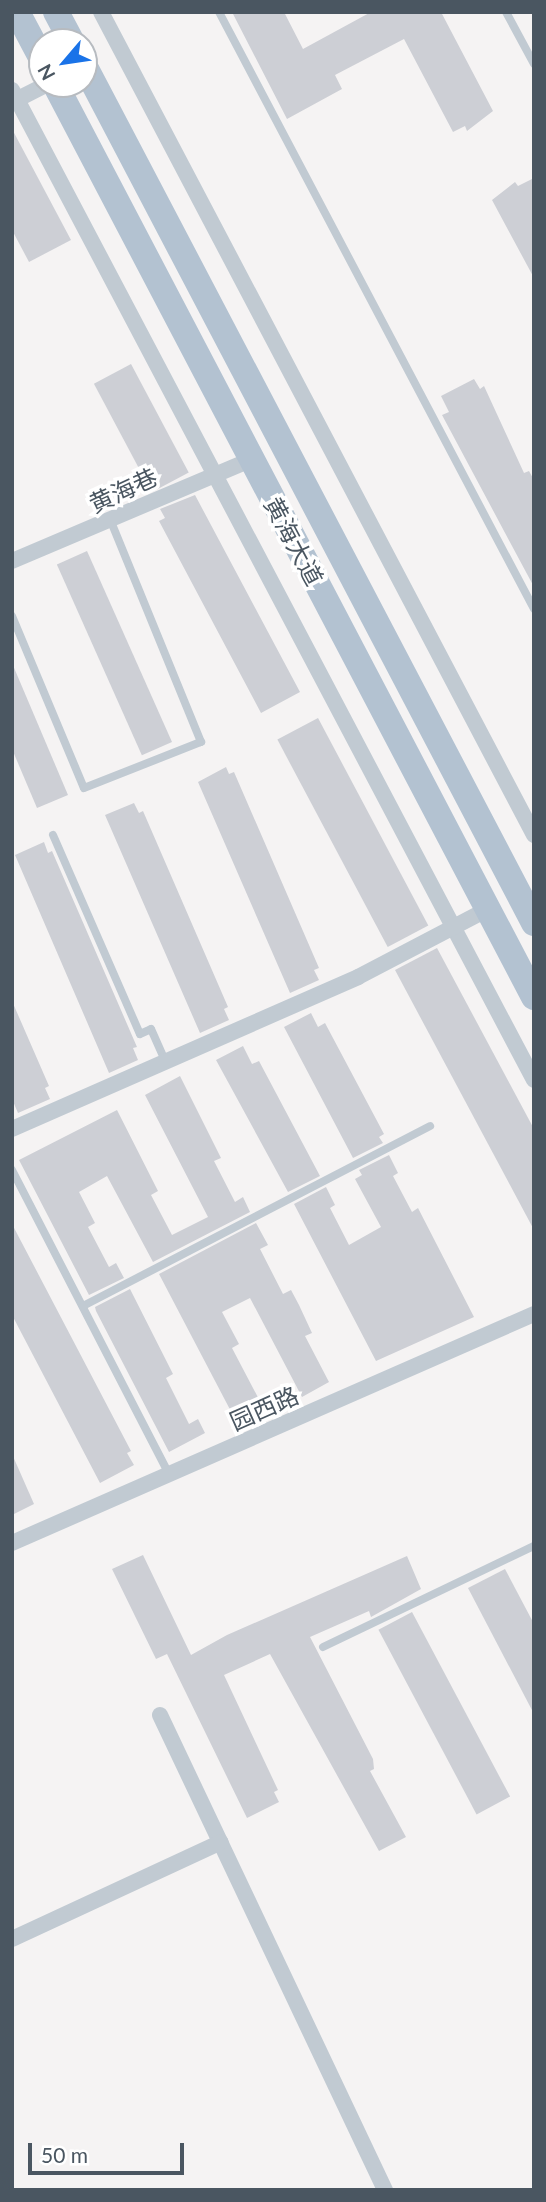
<!DOCTYPE html>
<html>
<head>
<meta charset="utf-8">
<style>
	body { margin:0 }
	#map { position:relative; width:546px; height:2202px; overflow:hidden; background:#f5f3f3; font-family:Lato,"Noto Sans SC",sans-serif }
	div>[style] { position:absolute }
	.building>* { inset:0; background:#cdcfd5; transform-origin:0 0 }
	.service>* { height:8px; margin:-4px; padding:0 4px; transform-origin:4px; border-radius:4px; background:#c1cad2 }
	.minor>* { height:16px; margin:-8px; padding:0 8px; transform-origin:8px; border-radius:8px; background:#c1cad2 }
	.primary>* { height:26px; margin:-13px; padding:0 13px; transform-origin:13px; border-radius:13px; background:#b3c2d1 }
	span { translate:-50% -50%; white-space:nowrap; text-align:center; line-height:1.15; -webkit-text-stroke:7px #fff; paint-order:stroke }
	.street-label { font-size:24px; color:#4a5661 }
	.frame { position:absolute; inset:0; border:14px solid #4a5661; pointer-events:none }
	.north { position:absolute; left:28px; top:28px; width:70px; height:70px; box-sizing:border-box; background:#fff; border:2px solid #b7bbc0; border-radius:50%; rotate:241deg; font-size:19px; font-weight:700; line-height:28px; text-align:center; color:#4a5661 }
	.north::after { content:''; display:block; margin:auto; width:24px; height:32px; background:#1a73e8; clip-path:polygon(50% 0,100% 100%,50% 72%,0 100%) }
	.scale { position:absolute; left:28px; top:2143px; width:156px; height:32px; box-sizing:border-box; border:4px solid #4a5661; border-top:0; padding-left:9px; font-size:21px; line-height:24px; white-space:nowrap; color:#4a5661; -webkit-text-stroke:5px #fff; paint-order:stroke }
</style>
</head>
<body>
<div id="map">
	<div class="building">
		<i style="clip-path:polygon(232px 12px,284px 12px,303px 49px,371px 12px,441px 12px,493px 111px,467px 131px,465px 126px,453px 132px,404px 39px,335px 75px,342px 89px,287px 119px)"></i>
		<i style="clip-path:polygon(12px 129px,71px 240px,29px 262px,12px 230px)"></i>
		<i style="clip-path:polygon(534px 178px,534px 278px,492px 200px,515px 182px,518px 186px)"></i>
		<i style="left:131px;top:364px;width:123px;height:42px;rotate:62deg"></i>
		<i style="clip-path:polygon(474px 379px,480px 389px,484px 386px,524px 473px,529px 471px,534px 480px,534px 587px,442px 415px,449px 412px,441px 396px)"></i>
		<i style="clip-path:polygon(195px 495px,300px 692px,261px 713px,159px 521px,165px 518px,160px 509px)"></i>
		<i style="left:87px;top:551px;width:209px;height:33px;rotate:66deg"></i>
		<i style="clip-path:polygon(12px 663px,68px 795px,37px 808px,12px 749px)"></i>
		<i style="left:318px;top:718px;width:235px;height:46px;rotate:62deg"></i>
		<i style="clip-path:polygon(226px 767px,229px 774px,234px 772px,319px 968px,314px 970px,319px 980px,290px 993px,198px 782px)"></i>
		<i style="clip-path:polygon(134px 803px,139px 813px,143px 811px,228px 1007px,224px 1009px,229px 1020px,200px 1033px,105px 815px)"></i>
		<i style="clip-path:polygon(44px 842px,48px 853px,52px 851px,137px 1047px,133px 1048px,138px 1060px,109px 1073px,15px 855px)"></i>
		<i style="clip-path:polygon(437px 948px,534px 1129px,534px 1230px,395px 970px)"></i>
		<i style="clip-path:polygon(12px 1001px,49px 1086px,45px 1088px,50px 1099px,18px 1113px,12px 1099px)"></i>
		<i style="clip-path:polygon(311px 1013px,318px 1027px,325px 1023px,384px 1134px,379px 1137px,383px 1143px,353px 1158px,284px 1027px)"></i>
		<i style="clip-path:polygon(243px 1046px,252px 1064px,259px 1061px,320px 1176px,288px 1192px,216px 1060px)"></i>
		<i style="clip-path:polygon(180px 1076px,221px 1158px,214px 1161px,235px 1202px,243px 1197px,250px 1212px,153px 1262px,107px 1176px,79px 1192px,95px 1223px,88px 1227px,109px 1267px,116px 1263px,124px 1278px,89px 1295px,19px 1160px,117px 1110px,158px 1191px,151px 1195px,172px 1235px,208px 1217px,145px 1095px)"></i>
		<i style="clip-path:polygon(389px 1155px,398px 1173px,393px 1176px,412px 1212px,418px 1208px,474px 1317px,376px 1361px,294px 1204px,326px 1187px,335px 1205px,330px 1208px,349px 1245px,381px 1227px,355px 1179px,362px 1175px,359px 1170px)"></i>
		<i style="clip-path:polygon(256px 1223px,268px 1245px,260px 1249px,283px 1294px,291px 1290px,299px 1305px,312px 1333px,305px 1336px,329px 1382px,302px 1397px,250px 1298px,222px 1312px,239px 1344px,232px 1348px,263px 1407px,236px 1421px,159px 1274px)"></i>
		<i style="clip-path:polygon(12px 1224px,131px 1451px,127px 1453px,134px 1465px,100px 1483px,12px 1315px)"></i>
		<i style="clip-path:polygon(130px 1289px,173px 1374px,166px 1378px,189px 1424px,198px 1419px,205px 1433px,169px 1452px,96px 1311px,95px 1307px)"></i>
		<i style="clip-path:polygon(12px 1454px,34px 1504px,12px 1515px)"></i>
		<i style="clip-path:polygon(143px 1555px,191px 1655px,227px 1635px,407px 1556px,421px 1589px,371px 1617px,369px 1611px,310px 1637px,373px 1759px,374px 1769px,370px 1771px,406px 1837px,379px 1851px,270px 1654px,224px 1675px,278px 1790px,274px 1792px,279px 1802px,247px 1818px,167px 1654px,156px 1659px,112px 1569px)"></i>
		<i style="clip-path:polygon(505px 1569px,534px 1624px,534px 1714px,468px 1588px)"></i>
		<i style="left:412px;top:1612px;width:209px;height:38px;rotate:62deg"></i>
	</div>
	<div class="service">
		<i style="left:219px;top:12px;width:675px;rotate:62.18deg"></i>
		<i style="left:506px;top:12px;width:59px;rotate:61.7deg"></i>
		<i style="left:12px;top:616px;width:186px;rotate:67.3deg"></i>
		<i style="left:84px;top:788px;width:126px;rotate:-21.5deg"></i>
		<i style="left:201px;top:742px;width:238px;rotate:-112.2deg"></i>
		<i style="left:53px;top:835px;width:217px;rotate:66.4deg"></i>
		<i style="left:140px;top:1034px;width:12px;rotate:-24deg"></i>
		<i style="left:151px;top:1029px;width:37px;rotate:66deg"></i>
		<i style="left:12px;top:1170px;width:342px;rotate:62.7deg"></i>
		<i style="left:83px;top:1306px;width:391px;rotate:-27.4deg"></i>
		<i style="left:323px;top:1647px;width:234px;rotate:-25.6deg"></i>
	</div>
	<div class="minor">
		<i style="left:101px;top:12px;width:930px;rotate:62.25deg"></i>
		<i style="left:12px;top:90px;width:1119px;rotate:62.2deg"></i>
		<i style="left:12px;top:102px;width:39px;rotate:-27deg"></i>
		<i style="left:12px;top:561px;width:261px;rotate:-23deg"></i>
		<i style="left:12px;top:1129px;width:378px;rotate:-23.7deg"></i>
		<i style="left:358px;top:977px;width:147px;rotate:-27.6deg"></i>
		<i style="left:12px;top:1543px;width:570px;rotate:-23.69deg"></i>
		<i style="left:160px;top:1715px;width:526px;rotate:64.65deg"></i>
		<i style="left:12px;top:1939px;width:230px;rotate:-24.9deg"></i>
	</div>
	<div class="primary">
		<i style="left:17px;top:12px;width:53px;rotate:62deg"></i>
		<i style="left:56px;top:12px;width:34px;rotate:62deg"></i>
		<i style="left:84px;top:65px;width:969px;rotate:62.32deg"></i>
		<i style="left:55px;top:84px;width:1031px;rotate:62.32deg"></i>
	</div>
	<div class="street-label">
		<span style="left:123px;top:490px;rotate:-25deg">黄海巷</span>
		<span style="left:294px;top:541px;rotate:62deg">黄海大道</span>
		<span style="left:264px;top:1408px;rotate:-24deg">园西路</span>
	</div>
	<div class="frame"></div>
	<div class="north">N</div>
	<div class="scale">50 m</div>
</div>
</body>
</html>
